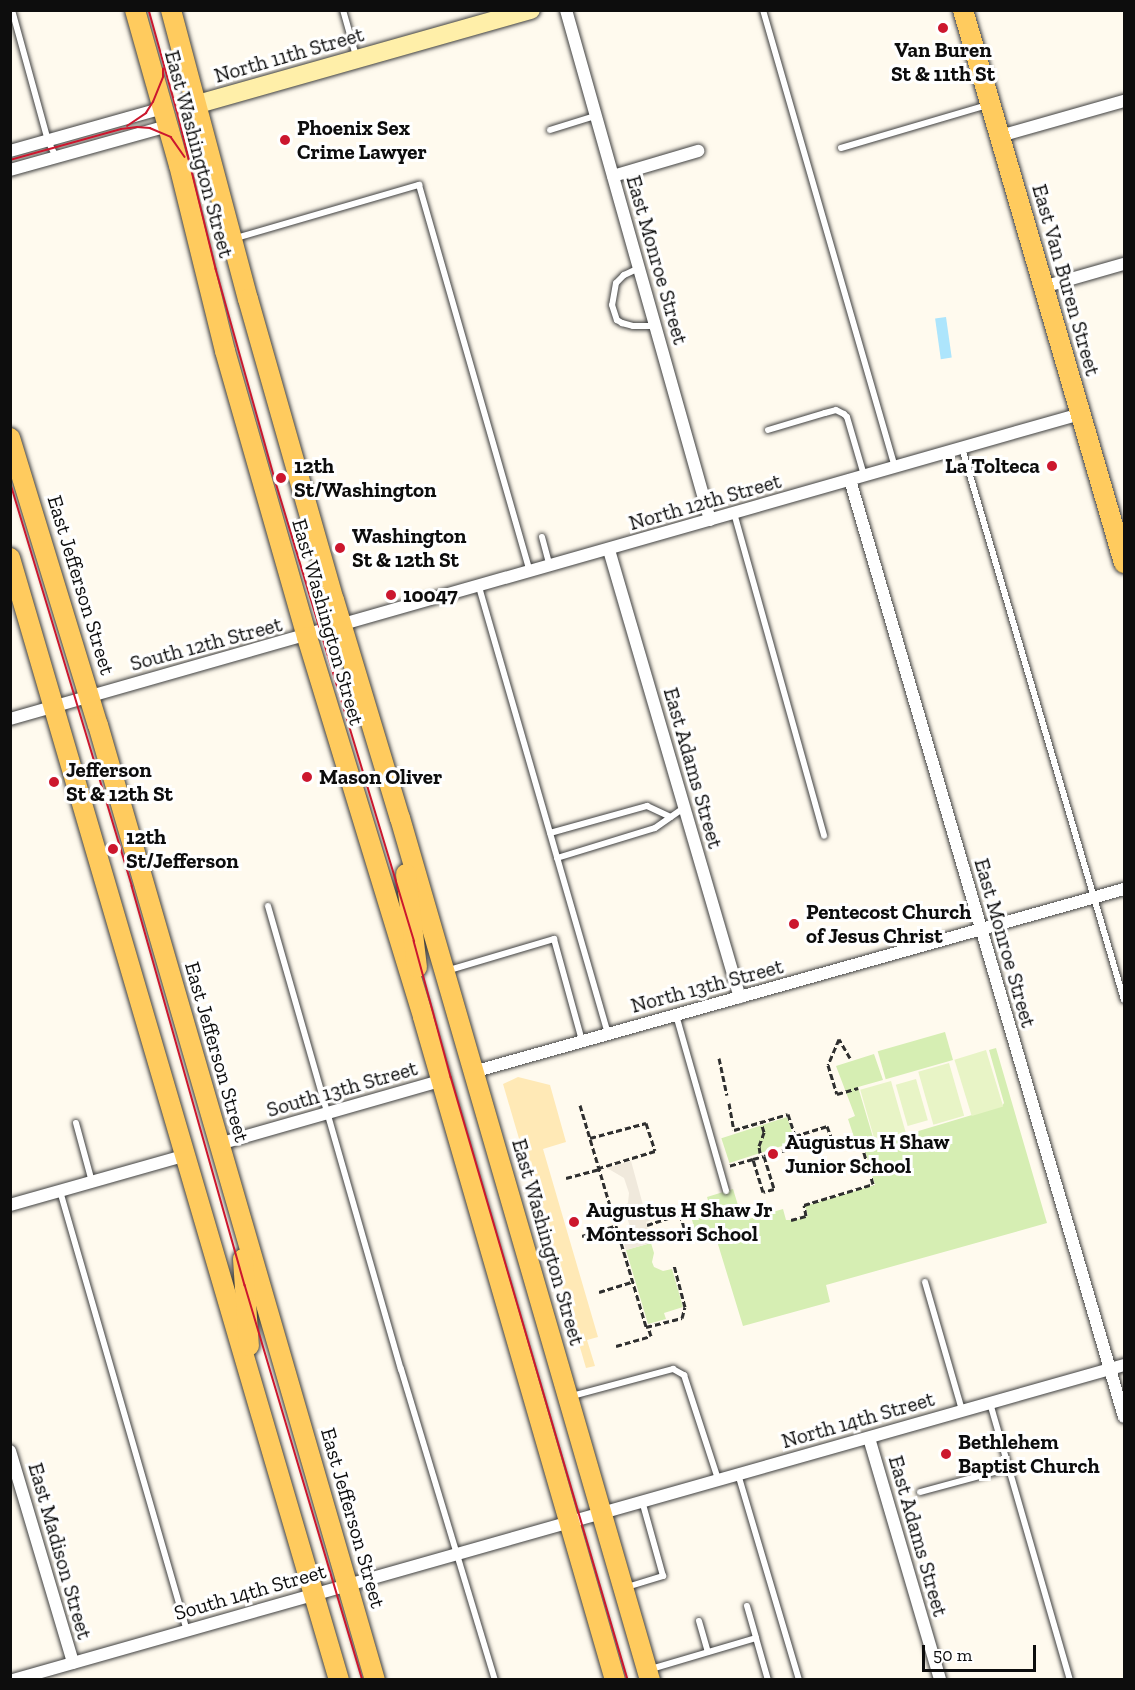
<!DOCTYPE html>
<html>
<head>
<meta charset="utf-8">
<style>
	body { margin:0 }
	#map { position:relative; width:1135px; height:1690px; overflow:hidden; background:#fffaee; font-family:"Zilla Slab",serif }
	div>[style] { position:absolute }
	.green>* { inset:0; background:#d6eeb3; transform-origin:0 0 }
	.sand>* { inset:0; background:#ffe9b6 }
	.pitch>* { inset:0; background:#e8f4c6; transform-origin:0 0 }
	.plaza>* { inset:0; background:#f0e9dc }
	.water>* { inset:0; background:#ade5fc; transform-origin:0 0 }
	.path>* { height:3px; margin-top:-1.5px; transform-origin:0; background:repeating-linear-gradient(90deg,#2f2f2f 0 6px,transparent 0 9px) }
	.roads { filter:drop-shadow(0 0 2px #404040) drop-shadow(0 0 2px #404040) }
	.lane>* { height:6px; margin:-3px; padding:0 3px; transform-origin:3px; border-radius:3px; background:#fff }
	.street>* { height:12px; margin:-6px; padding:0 6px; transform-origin:6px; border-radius:6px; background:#fff }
	.secondary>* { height:18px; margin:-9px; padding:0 9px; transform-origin:9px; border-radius:9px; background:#ffefa9 }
	.primary>* { height:20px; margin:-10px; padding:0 10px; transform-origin:10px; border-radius:10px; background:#ffcb5e }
	.tram>* { height:1.5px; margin:-0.75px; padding:0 0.75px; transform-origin:0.75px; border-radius:0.75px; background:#cc172e }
	.dots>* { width:16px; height:16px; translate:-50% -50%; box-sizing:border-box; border:3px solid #fff; border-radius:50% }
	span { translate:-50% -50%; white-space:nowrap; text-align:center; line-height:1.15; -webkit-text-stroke:6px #fff; paint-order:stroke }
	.poi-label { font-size:21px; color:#0d0d0d; font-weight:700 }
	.left { translate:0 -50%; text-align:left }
	.right { translate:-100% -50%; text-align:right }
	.street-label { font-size:21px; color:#0d0d0d }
	.frame { position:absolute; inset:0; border:12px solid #0d0d0d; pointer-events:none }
	.scale { position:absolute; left:922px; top:1645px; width:114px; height:27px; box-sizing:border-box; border:3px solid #0d0d0d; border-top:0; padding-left:8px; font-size:18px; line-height:21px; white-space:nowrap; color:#0d0d0d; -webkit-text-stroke:4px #fff; paint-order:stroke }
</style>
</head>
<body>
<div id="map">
	<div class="green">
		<i style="left:945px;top:1032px;width:29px;height:70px;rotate:74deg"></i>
		<i style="clip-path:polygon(996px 1048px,1047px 1223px,826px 1285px,830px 1302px,743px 1326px,713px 1228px,696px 1233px,692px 1220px,712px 1214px,707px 1197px,733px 1189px,741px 1215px,747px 1213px,749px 1219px,783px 1209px,786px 1220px,795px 1220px,808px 1216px,805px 1206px,875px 1185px,861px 1136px,854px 1137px,848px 1119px,855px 1116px,836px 1066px,874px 1054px,883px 1080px,858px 1087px,875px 1144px,1002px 1106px,1004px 1103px,989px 1050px)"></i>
		<i style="left:787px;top:1117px;width:26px;height:69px;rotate:72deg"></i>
		<i style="clip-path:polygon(651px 1243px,654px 1253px,652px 1262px,654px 1267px,663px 1271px,672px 1269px,683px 1307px,664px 1313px,666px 1319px,648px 1324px,626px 1250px)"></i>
	</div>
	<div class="sand">
		<i style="clip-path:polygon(518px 1077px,550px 1085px,566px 1142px,543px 1149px,598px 1337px,587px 1340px,595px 1366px,586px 1368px,503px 1084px)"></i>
	</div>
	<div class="pitch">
		<i style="left:986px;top:1050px;width:59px;height:33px;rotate:73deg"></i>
		<i style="left:949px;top:1063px;width:55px;height:32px;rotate:74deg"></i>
		<i style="left:916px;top:1079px;width:43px;height:21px;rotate:74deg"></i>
		<i style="left:891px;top:1081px;width:53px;height:32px;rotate:74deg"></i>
	</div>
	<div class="plaza">
		<i style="clip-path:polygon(631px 1161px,643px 1205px,652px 1203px,656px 1218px,646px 1222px,651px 1243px,626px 1250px,624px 1243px,634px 1240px,627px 1217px,618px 1220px,616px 1211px,628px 1203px,629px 1193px,624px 1178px,607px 1168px)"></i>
	</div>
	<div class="water">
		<i style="left:946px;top:317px;width:41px;height:11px;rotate:82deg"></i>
	</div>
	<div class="path">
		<i style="left:719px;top:1058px;width:38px;rotate:78deg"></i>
		<i style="left:850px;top:1058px;width:22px;rotate:-120deg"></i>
		<i style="left:839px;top:1039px;width:28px;rotate:113deg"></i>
		<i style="left:828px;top:1065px;width:30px;rotate:73deg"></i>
		<i style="left:837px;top:1094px;width:22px;rotate:-16deg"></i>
		<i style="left:729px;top:1103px;width:27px;rotate:80deg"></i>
		<i style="left:734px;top:1130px;width:56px;rotate:-16.5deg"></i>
		<i style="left:788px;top:1114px;width:23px;rotate:72deg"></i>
		<i style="left:795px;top:1136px;width:34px;rotate:-17deg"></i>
		<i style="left:827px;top:1126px;width:12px;rotate:70deg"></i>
		<i style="left:831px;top:1137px;width:70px;rotate:164.2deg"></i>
		<i style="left:764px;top:1156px;width:34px;rotate:73deg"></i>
		<i style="left:774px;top:1189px;width:11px;rotate:165deg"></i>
		<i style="left:763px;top:1192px;width:34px;rotate:-107deg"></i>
		<i style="left:753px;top:1159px;width:25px;rotate:164deg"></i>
		<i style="left:580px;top:1105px;width:232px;rotate:73.4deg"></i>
		<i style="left:646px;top:1327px;width:37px;rotate:-14deg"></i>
		<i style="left:682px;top:1318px;width:11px;rotate:-75deg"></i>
		<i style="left:685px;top:1307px;width:43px;rotate:-104.7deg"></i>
		<i style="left:795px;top:1136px;width:12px;rotate:81deg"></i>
		<i style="left:590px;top:1138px;width:58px;rotate:-15deg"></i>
		<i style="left:646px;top:1123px;width:29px;rotate:72deg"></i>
		<i style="left:655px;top:1151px;width:59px;rotate:163.1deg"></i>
		<i style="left:760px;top:1153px;width:7px;rotate:-98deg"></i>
		<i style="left:759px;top:1146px;width:15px;rotate:-70deg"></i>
		<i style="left:764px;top:1132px;width:10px;rotate:-107deg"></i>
		<i style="left:753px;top:1159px;width:11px;rotate:-15deg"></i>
		<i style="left:566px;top:1178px;width:34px;rotate:-15deg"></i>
		<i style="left:791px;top:1220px;width:16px;rotate:-15deg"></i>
		<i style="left:806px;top:1216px;width:11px;rotate:-100deg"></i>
		<i style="left:804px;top:1205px;width:72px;rotate:-16.9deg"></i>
		<i style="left:873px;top:1184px;width:47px;rotate:-106.1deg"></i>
		<i style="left:860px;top:1139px;width:5px;rotate:158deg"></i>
		<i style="left:647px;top:1225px;width:35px;rotate:-18deg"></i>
		<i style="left:680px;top:1214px;width:21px;rotate:73deg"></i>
		<i style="left:582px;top:1236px;width:34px;rotate:-17deg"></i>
		<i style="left:599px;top:1292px;width:34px;rotate:-17deg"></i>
		<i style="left:616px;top:1346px;width:36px;rotate:-16deg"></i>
		<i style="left:651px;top:1336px;width:9px;rotate:-108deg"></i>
	</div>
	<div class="roads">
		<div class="lane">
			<i style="left:12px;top:10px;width:136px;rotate:74.6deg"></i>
			<i style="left:48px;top:141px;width:18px;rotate:63deg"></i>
			<i style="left:343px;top:10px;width:48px;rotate:74.2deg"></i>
			<i style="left:763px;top:10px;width:476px;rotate:73.9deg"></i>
			<i style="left:550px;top:130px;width:47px;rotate:-17.3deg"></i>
			<i style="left:841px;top:148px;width:152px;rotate:-16.4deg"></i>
			<i style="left:236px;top:238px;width:191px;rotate:-16.2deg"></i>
			<i style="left:419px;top:185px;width:402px;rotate:74deg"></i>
			<i style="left:639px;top:268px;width:17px;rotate:155deg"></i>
			<i style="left:624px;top:275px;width:11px;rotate:135deg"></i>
			<i style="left:616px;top:283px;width:22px;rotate:100deg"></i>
			<i style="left:612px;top:305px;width:16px;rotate:72deg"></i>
			<i style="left:617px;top:320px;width:6px;rotate:31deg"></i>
			<i style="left:622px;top:323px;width:11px;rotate:15deg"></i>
			<i style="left:633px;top:326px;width:22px"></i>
			<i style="left:768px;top:430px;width:59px;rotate:-16.6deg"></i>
			<i style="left:825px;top:413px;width:11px;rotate:-15deg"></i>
			<i style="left:836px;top:410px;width:9px;rotate:27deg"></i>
			<i style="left:844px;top:414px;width:4px;rotate:45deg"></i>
			<i style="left:847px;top:417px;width:60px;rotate:73.7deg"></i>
			<i style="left:962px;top:448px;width:575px;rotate:73.64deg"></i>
			<i style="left:734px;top:513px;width:335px;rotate:74.4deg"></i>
			<i style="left:542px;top:537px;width:30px;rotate:75deg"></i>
			<i style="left:479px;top:587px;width:464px;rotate:73.9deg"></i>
			<i style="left:550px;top:833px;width:101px;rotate:-15.6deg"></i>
			<i style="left:647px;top:806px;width:26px;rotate:25deg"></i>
			<i style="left:557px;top:858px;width:102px;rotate:-17deg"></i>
			<i style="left:655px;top:828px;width:35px;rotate:-35deg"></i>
			<i style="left:268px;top:906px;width:482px;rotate:74deg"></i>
			<i style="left:401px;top:1369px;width:325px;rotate:73.2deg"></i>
			<i style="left:446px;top:971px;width:113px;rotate:-16.5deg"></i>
			<i style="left:554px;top:939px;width:106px;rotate:74.6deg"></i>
			<i style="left:676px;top:1015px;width:183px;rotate:74.1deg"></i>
			<i style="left:76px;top:1123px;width:61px;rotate:74.8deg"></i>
			<i style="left:60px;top:1191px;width:457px;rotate:73.9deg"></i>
			<i style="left:925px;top:1282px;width:133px;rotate:73.9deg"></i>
			<i style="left:572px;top:1396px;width:105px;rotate:-15deg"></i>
			<i style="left:673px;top:1369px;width:13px;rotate:29deg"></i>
			<i style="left:684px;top:1375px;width:109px;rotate:71.9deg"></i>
			<i style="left:990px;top:1403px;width:288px;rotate:73.9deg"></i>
			<i style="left:738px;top:1474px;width:215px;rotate:73.5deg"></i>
			<i style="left:920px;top:1492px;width:92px;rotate:-15.1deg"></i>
			<i style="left:627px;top:1587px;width:38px;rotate:-17deg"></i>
			<i style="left:663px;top:1576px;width:78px;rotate:-105.6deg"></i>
			<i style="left:747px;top:1606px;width:33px;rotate:74deg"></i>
			<i style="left:699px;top:1621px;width:32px;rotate:74deg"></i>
			<i style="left:651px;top:1669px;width:109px;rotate:-16.4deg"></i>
			<i style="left:756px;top:1638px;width:44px;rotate:74.1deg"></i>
		</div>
		<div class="street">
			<i style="left:566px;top:10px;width:530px;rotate:74.23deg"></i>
			<i style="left:1000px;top:136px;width:129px;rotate:-15.8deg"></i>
			<i style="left:10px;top:151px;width:159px;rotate:-15.7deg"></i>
			<i style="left:10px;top:170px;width:164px;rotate:-15.6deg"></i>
			<i style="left:613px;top:176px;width:89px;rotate:-16.4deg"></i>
			<i style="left:1043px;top:287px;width:84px;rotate:-15.9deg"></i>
			<i style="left:850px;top:480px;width:976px;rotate:73.7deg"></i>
			<i style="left:609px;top:550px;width:466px;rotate:73.7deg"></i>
			<i style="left:10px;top:719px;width:1113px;rotate:-15.91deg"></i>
			<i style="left:473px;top:1072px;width:676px;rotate:-15.7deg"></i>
			<i style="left:219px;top:1144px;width:230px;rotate:-15.9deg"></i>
			<i style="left:10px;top:1205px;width:184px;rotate:-15.8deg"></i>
			<i style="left:869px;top:1438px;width:252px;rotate:73.6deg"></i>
			<i style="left:10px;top:1451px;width:221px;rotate:73.4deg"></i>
			<i style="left:13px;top:1680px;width:1155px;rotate:-15.83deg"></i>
		</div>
		<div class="secondary">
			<i style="left:198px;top:104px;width:346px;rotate:-15.8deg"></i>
		</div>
		<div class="primary">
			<i style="left:135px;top:10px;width:161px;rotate:74.2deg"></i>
			<i style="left:179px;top:165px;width:192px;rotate:76.1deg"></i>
			<i style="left:225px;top:351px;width:298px;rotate:74deg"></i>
			<i style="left:307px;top:637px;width:397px;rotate:73deg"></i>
			<i style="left:423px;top:1017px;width:690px;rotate:73.85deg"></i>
			<i style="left:171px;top:10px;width:299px;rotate:75.1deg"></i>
			<i style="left:248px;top:299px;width:313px;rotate:74.1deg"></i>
			<i style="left:334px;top:600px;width:228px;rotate:73.2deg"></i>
			<i style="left:400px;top:818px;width:898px;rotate:73.83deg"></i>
			<i style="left:963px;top:10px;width:576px;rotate:73.77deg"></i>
			<i style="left:10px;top:438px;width:300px;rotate:73deg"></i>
			<i style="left:98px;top:725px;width:994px;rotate:73.83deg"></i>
			<i style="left:10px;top:558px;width:1169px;rotate:73.66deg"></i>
			<i style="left:406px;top:874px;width:94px;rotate:83.3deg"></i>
			<i style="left:243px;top:1259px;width:87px;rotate:86.1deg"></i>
		</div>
	</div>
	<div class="tram">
		<i style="left:149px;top:10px;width:104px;rotate:74.4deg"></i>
		<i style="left:177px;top:110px;width:164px;rotate:76.2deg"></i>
		<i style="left:216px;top:269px;width:215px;rotate:74.3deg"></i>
		<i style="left:274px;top:476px;width:486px;rotate:73.2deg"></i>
		<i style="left:414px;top:941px;width:141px;rotate:74.8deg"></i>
		<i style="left:451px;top:1077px;width:628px;rotate:73.64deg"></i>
		<i style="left:127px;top:126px;width:23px;rotate:-34deg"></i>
		<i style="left:146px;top:113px;width:13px;rotate:-58deg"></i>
		<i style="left:153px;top:102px;width:27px;rotate:-68deg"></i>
		<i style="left:163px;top:77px;width:8px;rotate:-90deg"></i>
		<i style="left:10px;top:160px;width:115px;rotate:-15.6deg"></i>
		<i style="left:121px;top:129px;width:16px;rotate:-7deg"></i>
		<i style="left:137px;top:127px;width:13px;rotate:4deg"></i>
		<i style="left:150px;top:128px;width:23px;rotate:23deg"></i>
		<i style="left:171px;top:137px;width:24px;rotate:55deg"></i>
		<i style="left:10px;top:481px;width:423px;rotate:73.2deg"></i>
		<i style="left:132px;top:886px;width:415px;rotate:74.2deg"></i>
		<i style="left:245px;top:1285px;width:412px;rotate:73.4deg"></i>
	</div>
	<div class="dots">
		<i style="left:943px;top:28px;background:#cc172e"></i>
		<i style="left:285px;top:140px;background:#cc172e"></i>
		<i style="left:1052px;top:466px;background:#cc172e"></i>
		<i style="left:281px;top:478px;background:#cc172e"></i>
		<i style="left:340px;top:548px;background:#cc172e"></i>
		<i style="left:391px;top:595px;background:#cc172e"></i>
		<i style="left:307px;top:777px;background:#cc172e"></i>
		<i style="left:54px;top:782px;background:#cc172e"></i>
		<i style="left:113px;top:849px;background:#cc172e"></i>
		<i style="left:794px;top:924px;background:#cc172e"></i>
		<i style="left:773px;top:1154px;background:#cc172e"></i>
		<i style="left:574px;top:1222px;background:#cc172e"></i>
		<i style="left:946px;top:1454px;background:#cc172e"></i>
	</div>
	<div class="poi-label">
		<span style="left:943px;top:62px">Van Buren<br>St &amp; 11th St</span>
		<span class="left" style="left:297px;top:140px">Phoenix Sex<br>Crime Lawyer</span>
		<span class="left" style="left:294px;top:478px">12th<br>St/Washington</span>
		<span class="right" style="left:1040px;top:466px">La Tolteca</span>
		<span class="left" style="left:352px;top:548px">Washington<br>St &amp; 12th St</span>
		<span class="left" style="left:403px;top:595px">10047</span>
		<span class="left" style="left:66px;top:782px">Jefferson<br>St &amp; 12th St</span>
		<span class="left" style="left:319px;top:777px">Mason Oliver</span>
		<span class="left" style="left:126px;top:849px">12th<br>St/Jefferson</span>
		<span class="left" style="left:806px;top:924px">Pentecost Church<br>of Jesus Christ</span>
		<span class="left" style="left:785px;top:1154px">Augustus H Shaw<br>Junior School</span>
		<span class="left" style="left:586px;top:1222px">Augustus H Shaw Jr<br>Montessori School</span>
		<span class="left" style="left:958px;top:1454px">Bethlehem<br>Baptist Church</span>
	</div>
	<div class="street-label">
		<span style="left:289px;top:55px;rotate:-16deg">North 11th Street</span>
		<span style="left:199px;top:154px;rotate:75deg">East Washington Street</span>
		<span style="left:657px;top:260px;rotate:74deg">East Monroe Street</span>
		<span style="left:1066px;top:280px;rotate:74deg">East Van Buren Street</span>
		<span style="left:705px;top:502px;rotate:-16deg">North 12th Street</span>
		<span style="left:81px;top:585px;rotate:73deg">East Jefferson Street</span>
		<span style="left:328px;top:622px;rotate:74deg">East Washington Street</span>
		<span style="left:206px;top:644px;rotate:-15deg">South 12th Street</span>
		<span style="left:693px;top:768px;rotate:74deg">East Adams Street</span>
		<span style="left:1005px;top:943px;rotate:74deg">East Monroe Street</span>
		<span style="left:707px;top:986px;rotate:-15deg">North 13th Street</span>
		<span style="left:217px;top:1052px;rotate:74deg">East Jefferson Street</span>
		<span style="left:342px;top:1089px;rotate:-16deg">South 13th Street</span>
		<span style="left:548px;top:1242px;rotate:74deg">East Washington Street</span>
		<span style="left:858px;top:1420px;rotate:-16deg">North 14th Street</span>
		<span style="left:353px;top:1518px;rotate:74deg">East Jefferson Street</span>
		<span style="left:918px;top:1536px;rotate:74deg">East Adams Street</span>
		<span style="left:60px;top:1551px;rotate:74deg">East Madison Street</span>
		<span style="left:250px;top:1592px;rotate:-16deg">South 14th Street</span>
	</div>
	<div class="frame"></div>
	<div class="scale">50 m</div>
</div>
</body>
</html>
